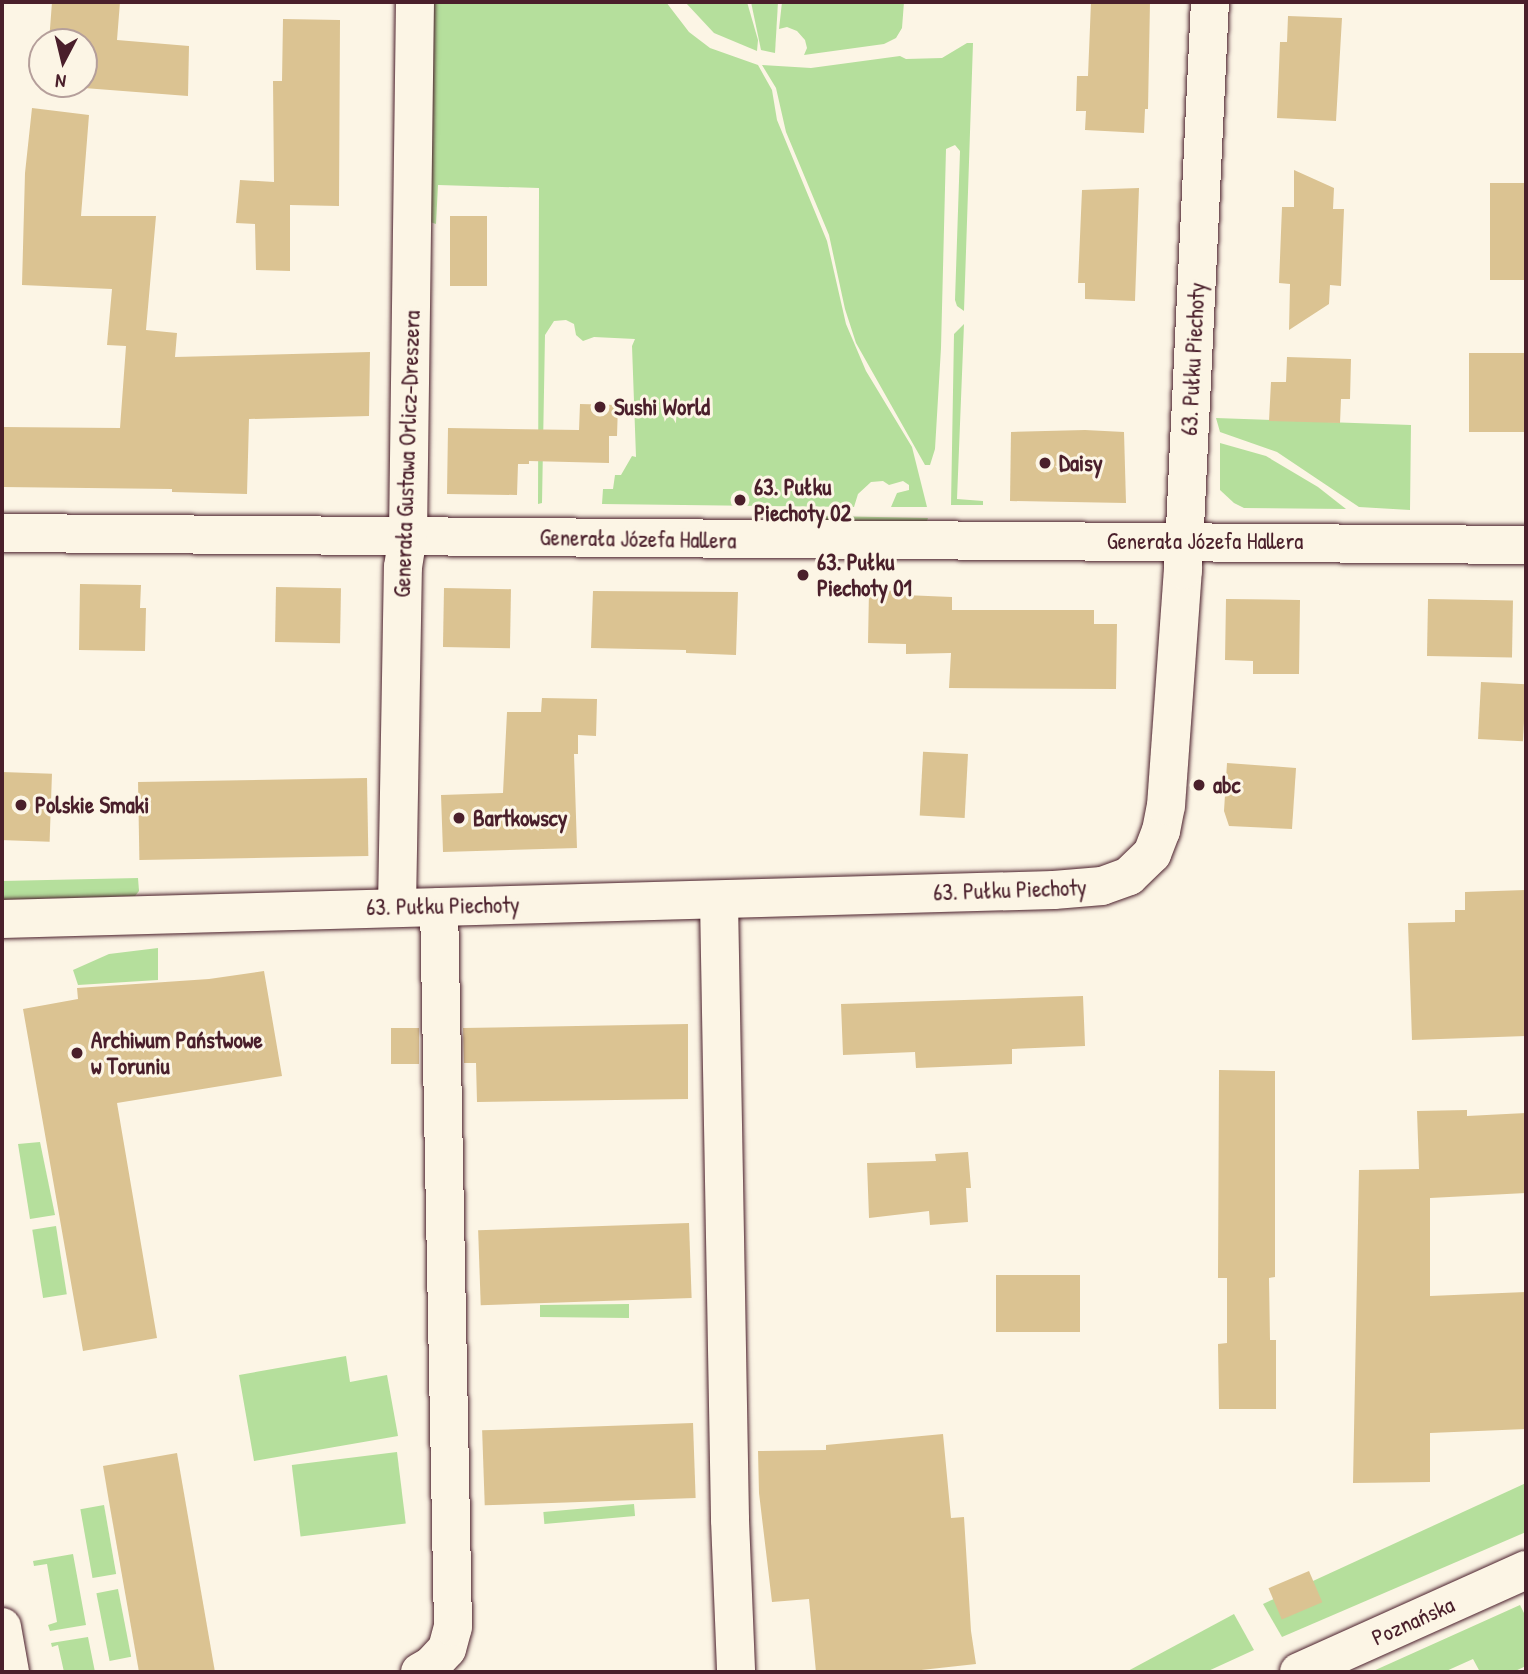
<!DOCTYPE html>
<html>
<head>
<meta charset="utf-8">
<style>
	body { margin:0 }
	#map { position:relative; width:1528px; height:1674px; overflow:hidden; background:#fcf5e5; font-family:"Patrick Hand",sans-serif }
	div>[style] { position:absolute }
	.green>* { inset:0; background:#b5df9c; transform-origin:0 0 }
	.building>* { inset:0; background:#dbc392; transform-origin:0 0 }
	.roads { filter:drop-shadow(0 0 2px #4a1f2b) drop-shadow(0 0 2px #4a1f2b) }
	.minor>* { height:38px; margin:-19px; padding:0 19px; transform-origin:19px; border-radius:19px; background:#fcf5e5 }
	.dots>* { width:19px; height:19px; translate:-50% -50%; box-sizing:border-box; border:4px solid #fcf5e5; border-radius:50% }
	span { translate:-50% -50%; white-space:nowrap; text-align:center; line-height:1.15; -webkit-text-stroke:6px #fcf5e5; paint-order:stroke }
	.street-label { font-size:23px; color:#4a1f2b }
	.poi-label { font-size:23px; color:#4a1f2b; font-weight:700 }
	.left { translate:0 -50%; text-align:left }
	.frame { position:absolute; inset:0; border:4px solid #4a1f2b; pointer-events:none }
	.north { position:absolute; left:28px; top:28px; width:70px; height:70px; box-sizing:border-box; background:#fcf5e5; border:2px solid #b59f9b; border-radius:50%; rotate:187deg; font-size:19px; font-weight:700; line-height:28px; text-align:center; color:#4a1f2b }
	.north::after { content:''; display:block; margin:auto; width:24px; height:32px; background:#4a1f2b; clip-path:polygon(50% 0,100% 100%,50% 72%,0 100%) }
</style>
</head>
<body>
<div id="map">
	<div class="green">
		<i style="clip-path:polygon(433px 2px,666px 2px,689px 32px,710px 48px,758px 65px,772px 90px,777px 120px,827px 241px,846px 324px,866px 371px,912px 447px,927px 507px,891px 507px,897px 493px,909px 490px,909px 485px,903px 481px,889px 485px,883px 481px,871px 482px,858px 494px,854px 507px,602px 504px,603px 489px,613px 489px,615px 475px,621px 475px,632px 456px,636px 457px,632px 346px,635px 339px,594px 337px,583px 341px,576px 335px,574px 324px,566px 320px,554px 321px,545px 335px,542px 503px,538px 504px,539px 188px,438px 185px,436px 224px,430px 222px)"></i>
		<i style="clip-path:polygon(685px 2px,747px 2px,758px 40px,757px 51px,714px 33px)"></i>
		<i style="clip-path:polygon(751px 2px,778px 2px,775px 53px,761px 50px)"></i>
		<i style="clip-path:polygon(782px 2px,904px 2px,902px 28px,896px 38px,884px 44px,804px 55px,807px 48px,805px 40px,797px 31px,787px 27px,779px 29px)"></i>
		<i style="clip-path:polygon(967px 43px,973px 43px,964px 311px,957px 306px,955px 300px,960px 151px,955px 145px,946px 149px,941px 348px,935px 449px,930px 465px,925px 465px,856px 343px,845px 309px,829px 235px,786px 132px,776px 88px,762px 65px,811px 68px,900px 56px,906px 59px,942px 58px)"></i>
		<i style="clip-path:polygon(964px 324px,957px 499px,983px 501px,983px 505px,951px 505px,954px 334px)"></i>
		<i style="clip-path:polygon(1216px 418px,1411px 425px,1410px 510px,1359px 507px,1277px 452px,1220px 432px)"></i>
		<i style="clip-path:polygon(1220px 443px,1266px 456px,1318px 487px,1346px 509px,1244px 508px,1234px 503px,1220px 490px)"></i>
		<i style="clip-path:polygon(776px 515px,928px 518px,927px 521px,776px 520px)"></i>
		<i style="clip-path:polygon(138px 878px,139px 891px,135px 896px,2px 900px,2px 881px)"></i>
		<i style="clip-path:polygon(158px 948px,158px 980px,78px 985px,73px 970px,109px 954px)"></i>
		<i style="clip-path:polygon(40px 1142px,55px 1215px,30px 1219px,18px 1144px)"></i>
		<i style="left:56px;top:1226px;width:69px;height:24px;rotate:81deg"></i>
		<i style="clip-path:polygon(629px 1304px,629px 1318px,540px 1317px,540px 1305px)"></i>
		<i style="clip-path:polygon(346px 1356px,350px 1382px,387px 1375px,398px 1436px,254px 1461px,239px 1375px)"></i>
		<i style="left:397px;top:1452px;width:72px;height:106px;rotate:83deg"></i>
		<i style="clip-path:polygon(1526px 1483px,1526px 1532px,1282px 1637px,1263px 1604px)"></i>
		<i style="left:634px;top:1504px;width:12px;height:91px;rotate:85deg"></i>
		<i style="left:104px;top:1505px;width:70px;height:24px;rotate:80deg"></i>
		<i style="clip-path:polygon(73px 1554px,86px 1625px,50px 1631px,48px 1625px,57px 1622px,47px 1564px,34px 1566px,33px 1561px)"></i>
		<i style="left:118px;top:1589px;width:69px;height:22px;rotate:79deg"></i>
		<i style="clip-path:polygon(1520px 1605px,1526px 1617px,1526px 1666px,1513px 1672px,1480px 1672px,1473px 1659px,1444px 1672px,1371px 1672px)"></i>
		<i style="clip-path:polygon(1234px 1614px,1254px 1650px,1206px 1672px,1126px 1672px)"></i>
		<i style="clip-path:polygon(88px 1637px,95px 1672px,64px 1672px,58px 1645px,52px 1647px,51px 1643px)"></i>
	</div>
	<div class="building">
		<i style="clip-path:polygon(52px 2px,120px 2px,117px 40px,189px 46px,188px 96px,84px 88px,84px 42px,49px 42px)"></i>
		<i style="clip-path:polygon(1091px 2px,1150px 2px,1148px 109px,1145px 109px,1144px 133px,1085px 130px,1086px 111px,1076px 111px,1077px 76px,1088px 76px)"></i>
		<i style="clip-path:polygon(1288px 16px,1342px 18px,1336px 121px,1277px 118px,1280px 42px,1287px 42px)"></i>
		<i style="clip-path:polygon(283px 19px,340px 20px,339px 206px,290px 205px,290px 271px,256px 270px,255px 224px,236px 223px,240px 180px,274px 182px,273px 81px,282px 81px)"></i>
		<i style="clip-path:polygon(32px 108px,89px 115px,81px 216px,156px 216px,146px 330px,177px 333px,175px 357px,370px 352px,369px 416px,249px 419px,247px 494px,172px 492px,172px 489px,3px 487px,3px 427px,120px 428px,126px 346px,107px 345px,112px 289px,22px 285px,25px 173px)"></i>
		<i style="clip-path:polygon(1294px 170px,1334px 188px,1333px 209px,1344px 209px,1341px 286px,1330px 285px,1329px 304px,1289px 330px,1290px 284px,1279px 283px,1282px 207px,1294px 207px)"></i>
		<i style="left:1490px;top:183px;width:36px;height:97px"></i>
		<i style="clip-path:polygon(1139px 188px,1135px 301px,1085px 299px,1085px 283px,1078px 283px,1082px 190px)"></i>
		<i style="left:450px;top:216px;width:37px;height:70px"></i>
		<i style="left:1469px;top:353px;width:57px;height:79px"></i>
		<i style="clip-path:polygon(1287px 357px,1351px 359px,1350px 399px,1341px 399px,1340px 423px,1269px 421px,1271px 382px,1286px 382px)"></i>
		<i style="clip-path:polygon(580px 404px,618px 405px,617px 436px,609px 436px,609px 463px,529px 461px,529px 464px,518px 464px,517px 495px,447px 494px,448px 428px,579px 430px)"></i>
		<i style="clip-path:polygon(1085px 430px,1124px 432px,1126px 503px,1010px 501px,1011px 432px)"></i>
		<i style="clip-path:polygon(80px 584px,141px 585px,140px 608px,146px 608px,145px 651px,79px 650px)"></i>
		<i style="left:276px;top:587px;width:65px;height:55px;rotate:1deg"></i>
		<i style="left:444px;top:588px;width:67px;height:59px;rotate:1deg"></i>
		<i style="clip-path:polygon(869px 590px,903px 591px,904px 595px,952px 597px,952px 610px,1094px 610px,1094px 624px,1117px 624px,1116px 689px,949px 688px,951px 653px,906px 654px,906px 644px,868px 643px)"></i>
		<i style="clip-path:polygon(593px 591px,738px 592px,736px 655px,686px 653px,686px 650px,591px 648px)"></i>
		<i style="clip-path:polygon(1226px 599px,1300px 600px,1299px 674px,1253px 674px,1253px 661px,1225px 660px)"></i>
		<i style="left:1428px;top:599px;width:85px;height:57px;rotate:1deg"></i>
		<i style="left:1481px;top:682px;width:45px;height:57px;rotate:3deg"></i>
		<i style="clip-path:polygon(542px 698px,597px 699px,596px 736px,578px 735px,578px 754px,574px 754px,577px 848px,443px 852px,441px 795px,503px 793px,507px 712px,541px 712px)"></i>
		<i style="left:968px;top:754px;width:64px;height:45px;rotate:93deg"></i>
		<i style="clip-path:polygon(1227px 763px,1296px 768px,1292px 829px,1229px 826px,1224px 811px)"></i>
		<i style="left:2px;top:772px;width:50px;height:68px;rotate:2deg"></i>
		<i style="left:367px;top:778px;width:78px;height:229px;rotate:89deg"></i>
		<i style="clip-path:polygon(1526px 890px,1526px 1036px,1412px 1040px,1408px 923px,1455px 922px,1455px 910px,1465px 910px,1465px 892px)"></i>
		<i style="clip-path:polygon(264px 971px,282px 1076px,117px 1103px,157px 1338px,83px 1351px,23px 1009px,78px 999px,77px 988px,209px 979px)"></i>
		<i style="clip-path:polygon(1083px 996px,1085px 1046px,1012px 1049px,1012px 1064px,916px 1068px,915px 1052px,843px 1055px,841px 1004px)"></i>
		<i style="clip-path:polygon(688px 1024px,688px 1099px,477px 1102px,476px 1063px,464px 1063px,463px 1028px)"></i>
		<i style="left:391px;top:1028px;width:28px;height:36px"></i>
		<i style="clip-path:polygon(1219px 1070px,1275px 1071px,1275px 1277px,1269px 1278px,1270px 1340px,1276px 1340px,1276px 1409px,1219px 1409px,1218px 1344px,1227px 1343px,1227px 1278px,1218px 1278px)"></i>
		<i style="clip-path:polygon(1467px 1110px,1467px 1116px,1526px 1113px,1526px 1193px,1430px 1198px,1430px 1296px,1526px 1292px,1526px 1429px,1430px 1433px,1430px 1482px,1353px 1483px,1359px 1170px,1419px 1169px,1417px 1111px)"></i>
		<i style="clip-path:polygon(968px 1152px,971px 1188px,966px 1188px,968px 1222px,930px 1225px,929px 1211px,869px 1218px,867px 1163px,936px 1161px,935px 1154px)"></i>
		<i style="left:689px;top:1223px;width:75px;height:211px;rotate:88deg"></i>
		<i style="left:996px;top:1275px;width:84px;height:57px"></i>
		<i style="left:693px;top:1423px;width:75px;height:211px;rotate:88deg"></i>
		<i style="clip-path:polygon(943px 1434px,951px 1518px,964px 1517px,971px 1631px,976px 1664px,903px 1672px,816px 1672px,809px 1599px,772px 1602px,759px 1493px,758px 1451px,826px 1450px,826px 1445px)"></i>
		<i style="clip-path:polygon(177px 1453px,215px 1672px,139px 1672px,108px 1496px,103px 1466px)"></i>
		<i style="left:1309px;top:1571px;width:34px;height:44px;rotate:67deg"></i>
	</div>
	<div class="roads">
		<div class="minor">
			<i style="left:2px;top:533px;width:1524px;rotate:0.45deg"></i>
			<i style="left:719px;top:900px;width:620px;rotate:88.98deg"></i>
			<i style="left:730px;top:1520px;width:152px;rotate:87.7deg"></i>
			<i style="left:397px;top:907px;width:340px;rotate:-89deg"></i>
			<i style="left:403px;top:567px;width:31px;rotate:-81deg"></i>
			<i style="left:408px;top:536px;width:534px;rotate:-89.25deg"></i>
			<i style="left:2px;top:919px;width:1052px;rotate:-1.58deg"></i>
			<i style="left:1054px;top:890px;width:48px;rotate:-4.8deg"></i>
			<i style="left:1102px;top:886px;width:29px;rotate:-20deg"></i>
			<i style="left:1129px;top:876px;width:32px;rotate:-44deg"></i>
			<i style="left:1152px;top:854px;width:25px;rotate:-69deg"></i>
			<i style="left:1161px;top:831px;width:25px;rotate:-79deg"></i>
			<i style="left:1166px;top:806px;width:237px;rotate:-85.9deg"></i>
			<i style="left:1183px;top:570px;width:569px;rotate:-87.28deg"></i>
			<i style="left:2px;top:1627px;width:46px;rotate:79.9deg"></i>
			<i style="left:420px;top:1672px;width:13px;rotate:-29deg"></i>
			<i style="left:431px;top:1666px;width:23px;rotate:-47deg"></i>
			<i style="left:447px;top:1649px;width:23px;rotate:-75deg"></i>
			<i style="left:453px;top:1627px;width:720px;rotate:-91.11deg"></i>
			<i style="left:1299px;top:1672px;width:249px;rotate:-24.2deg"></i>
		</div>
	</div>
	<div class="dots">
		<i style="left:600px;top:407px;background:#4a1f2b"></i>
		<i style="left:1045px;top:463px;background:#4a1f2b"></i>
		<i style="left:740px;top:500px;background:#4a1f2b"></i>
		<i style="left:803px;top:575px;background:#4a1f2b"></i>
		<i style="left:1199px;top:785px;background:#4a1f2b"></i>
		<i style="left:21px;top:805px;background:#4a1f2b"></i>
		<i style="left:459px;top:818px;background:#4a1f2b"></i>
		<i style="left:77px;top:1053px;background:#4a1f2b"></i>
	</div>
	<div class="street-label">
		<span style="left:1193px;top:359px;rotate:-87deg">63. Pułku Piechoty</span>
		<span style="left:407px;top:454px;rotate:-88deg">Generała Gustawa Orlicz-Dreszera</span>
		<span style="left:638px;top:539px;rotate:1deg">Generała Józefa Hallera</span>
		<span style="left:1205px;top:541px">Generała Józefa Hallera</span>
		<span style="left:1010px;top:890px;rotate:-2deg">63. Pułku Piechoty</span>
		<span style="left:443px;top:906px;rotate:-1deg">63. Pułku Piechoty</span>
		<span style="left:1413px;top:1621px;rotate:-24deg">Poznańska</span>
	</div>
	<div class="poi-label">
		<span class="left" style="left:614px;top:407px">Sushi World</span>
		<span class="left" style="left:1059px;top:463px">Daisy</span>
		<span class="left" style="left:754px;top:500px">63. Pułku<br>Piechoty 02</span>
		<span class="left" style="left:817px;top:575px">63. Pułku<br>Piechoty 01</span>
		<span class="left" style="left:1213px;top:785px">abc</span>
		<span class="left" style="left:35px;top:805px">Polskie Smaki</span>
		<span class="left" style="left:473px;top:818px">Bartkowscy</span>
		<span class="left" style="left:91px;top:1053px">Archiwum Państwowe<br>w Toruniu</span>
	</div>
	<div class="frame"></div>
	<div class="north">N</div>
</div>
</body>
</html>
